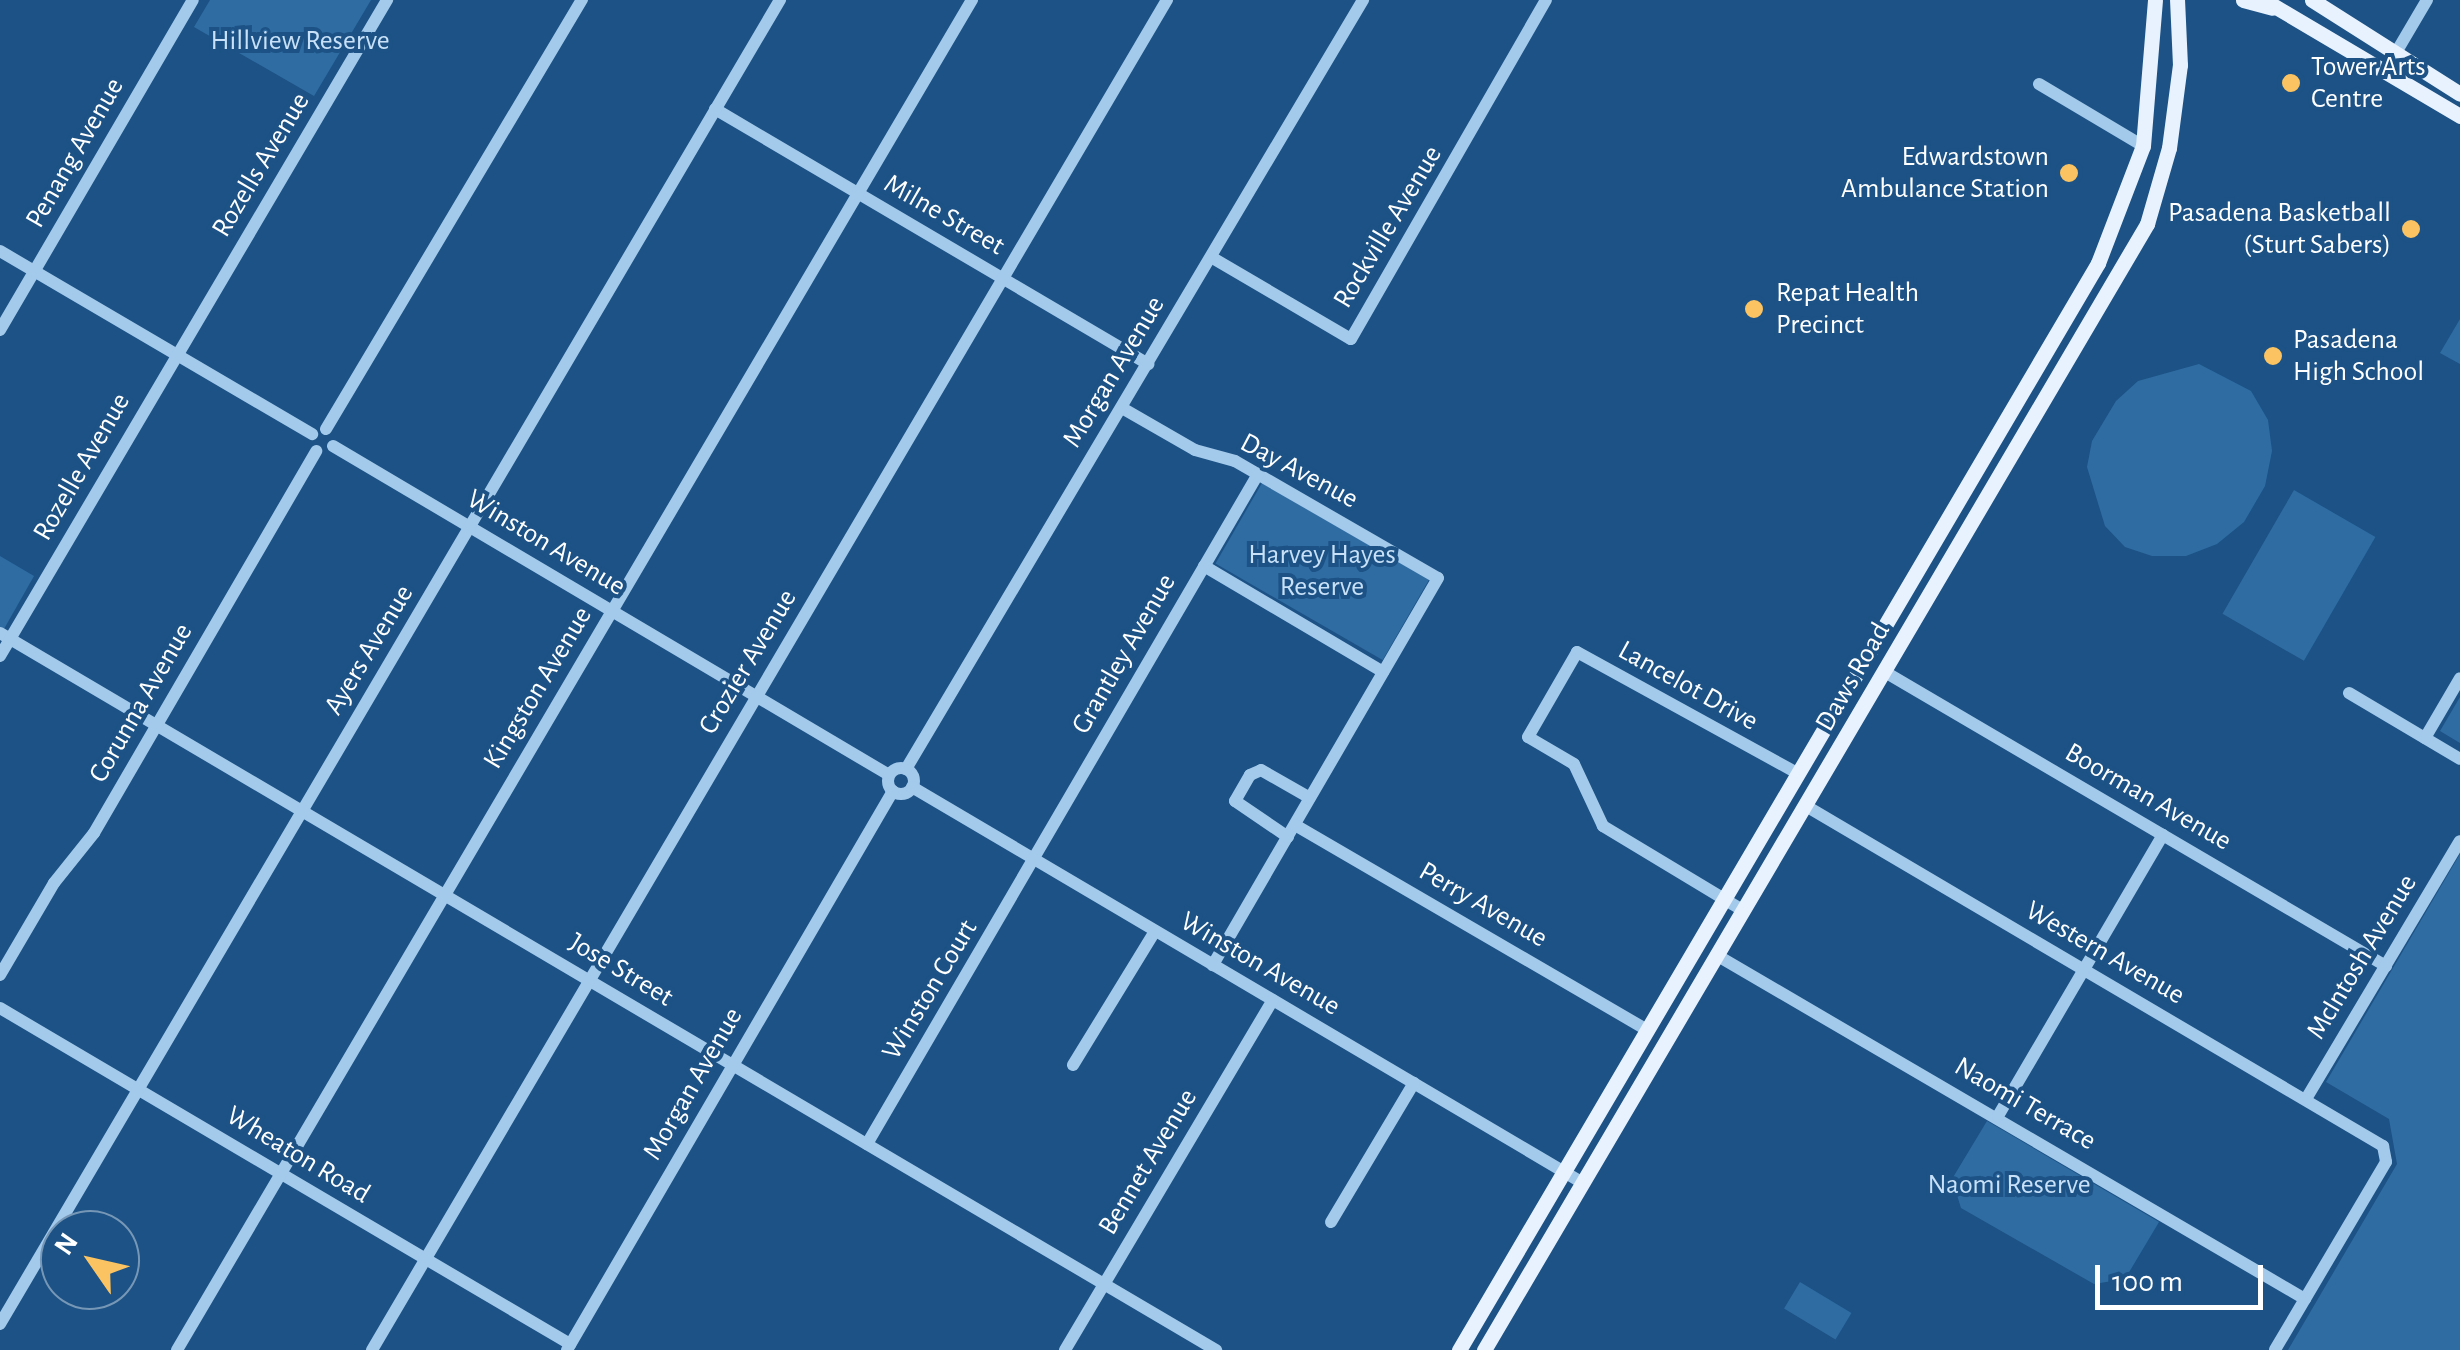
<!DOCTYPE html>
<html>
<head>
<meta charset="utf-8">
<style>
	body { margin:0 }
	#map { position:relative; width:2460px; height:1350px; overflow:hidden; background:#1c5285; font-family:"Alegreya Sans",sans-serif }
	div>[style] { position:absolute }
	.green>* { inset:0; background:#2f6ca2; transform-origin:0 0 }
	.minor>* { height:12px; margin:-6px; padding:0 6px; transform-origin:6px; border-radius:6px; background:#a3c9eb }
	.minor>.ring { margin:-6px; padding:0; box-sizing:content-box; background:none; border:12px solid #a3c9eb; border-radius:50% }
	.major>* { height:15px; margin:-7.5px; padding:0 7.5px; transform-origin:7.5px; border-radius:7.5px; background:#e7f2fe }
	.dots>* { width:28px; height:28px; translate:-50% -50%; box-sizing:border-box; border:5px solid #1c5285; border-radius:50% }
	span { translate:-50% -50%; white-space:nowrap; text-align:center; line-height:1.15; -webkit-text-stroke:8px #1c5285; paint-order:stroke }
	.park-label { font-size:28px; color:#c8e1f8 }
	.poi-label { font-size:28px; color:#fff }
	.left { translate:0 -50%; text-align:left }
	.right { translate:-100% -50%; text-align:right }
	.street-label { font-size:28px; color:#fff }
	.north { position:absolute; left:40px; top:1210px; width:100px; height:100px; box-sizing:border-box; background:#1c5285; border:2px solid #7797b6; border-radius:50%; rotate:304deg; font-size:28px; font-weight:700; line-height:40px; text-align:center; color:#fff }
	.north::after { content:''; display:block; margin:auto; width:35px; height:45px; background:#fbc361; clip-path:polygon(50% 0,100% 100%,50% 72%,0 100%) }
	.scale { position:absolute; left:2095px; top:1265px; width:168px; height:45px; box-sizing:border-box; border:5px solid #fff; border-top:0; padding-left:12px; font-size:30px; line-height:35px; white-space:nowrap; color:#fff; -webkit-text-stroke:8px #1c5285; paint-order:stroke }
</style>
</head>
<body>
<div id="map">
	<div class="green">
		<i style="clip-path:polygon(210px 0,371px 0,314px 96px,194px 27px)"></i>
		<i style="clip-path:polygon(2460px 319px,2460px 364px,2440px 353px)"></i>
		<i style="clip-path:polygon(2199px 364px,2251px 391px,2268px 420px,2272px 451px,2265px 486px,2244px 522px,2217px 544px,2186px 556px,2152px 556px,2125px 547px,2105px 526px,2087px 467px,2092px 441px,2116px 401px,2138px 381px)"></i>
		<i style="left:1262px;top:483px;width:193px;height:93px;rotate:30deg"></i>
		<i style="left:2294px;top:490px;width:94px;height:143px;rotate:30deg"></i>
		<i style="clip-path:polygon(0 556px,34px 576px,0 636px)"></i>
		<i style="clip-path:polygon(2460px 697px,2460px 743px,2440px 731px)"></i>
		<i style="clip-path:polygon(2460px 854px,2460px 1350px,2288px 1350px,2397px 1164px,2389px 1119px,2326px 1082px)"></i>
		<i style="clip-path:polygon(1987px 1121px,2159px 1222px,2125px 1279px,2094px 1284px,1961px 1208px,1952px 1179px)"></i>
		<i style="left:1800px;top:1282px;width:60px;height:31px;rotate:31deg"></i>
	</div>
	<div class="minor">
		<i style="left:2394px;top:56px;width:65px;rotate:-59.5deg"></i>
		<i style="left:2039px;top:84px;width:121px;rotate:30.8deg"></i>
		<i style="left:715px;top:109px;width:503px;rotate:30.49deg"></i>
		<i style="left:0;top:251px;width:362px;rotate:30.4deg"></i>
		<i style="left:1211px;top:257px;width:162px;rotate:30.4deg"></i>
		<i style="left:1351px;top:339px;width:391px;rotate:-60.1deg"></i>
		<i style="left:0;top:330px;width:382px;rotate:-59.7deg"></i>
		<i style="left:1122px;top:408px;width:84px;rotate:29.9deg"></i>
		<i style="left:1195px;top:450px;width:41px;rotate:15.4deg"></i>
		<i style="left:1235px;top:461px;width:234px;rotate:30deg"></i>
		<i style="left:1438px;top:578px;width:448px;rotate:120.2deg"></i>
		<i style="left:326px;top:429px;width:500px;rotate:-59.2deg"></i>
		<i style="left:333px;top:446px;width:646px;rotate:30.61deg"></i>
		<i style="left:1204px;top:566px;width:208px;rotate:30.6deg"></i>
		<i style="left:0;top:633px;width:1412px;rotate:30.53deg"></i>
		<i style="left:0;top:656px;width:762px;rotate:-59.46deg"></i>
		<i style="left:1885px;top:672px;width:581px;rotate:30.41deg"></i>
		<i style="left:2349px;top:693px;width:129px;rotate:30.7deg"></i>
		<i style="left:2425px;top:738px;width:69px;rotate:-59.7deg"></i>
		<i class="ring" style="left:888px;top:768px;width:14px;height:14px"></i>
		<i style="left:906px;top:769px;width:895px;rotate:-59.28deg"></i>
		<i style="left:912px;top:787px;width:779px;rotate:30.55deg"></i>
		<i style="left:1806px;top:806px;width:670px;rotate:30.51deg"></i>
		<i style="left:2383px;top:1146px;width:16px;rotate:79deg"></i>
		<i style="left:2386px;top:1162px;width:218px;rotate:120.6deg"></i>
		<i style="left:1295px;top:825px;width:406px;rotate:30.2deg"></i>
		<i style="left:1288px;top:837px;width:64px;rotate:-145.8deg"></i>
		<i style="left:1235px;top:801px;width:30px;rotate:-60deg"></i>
		<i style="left:1250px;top:775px;width:12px;rotate:-24deg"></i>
		<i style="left:1261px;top:770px;width:56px;rotate:29.7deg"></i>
		<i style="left:1744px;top:911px;width:165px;rotate:-148.9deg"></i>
		<i style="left:1603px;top:826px;width:68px;rotate:-115.1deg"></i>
		<i style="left:1574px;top:764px;width:53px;rotate:-149.6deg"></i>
		<i style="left:1528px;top:737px;width:98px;rotate:-60deg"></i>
		<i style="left:1577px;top:652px;width:251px;rotate:28.8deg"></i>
		<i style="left:1718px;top:956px;width:680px;rotate:30.3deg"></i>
		<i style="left:0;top:975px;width:107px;rotate:-59.6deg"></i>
		<i style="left:54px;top:883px;width:64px;rotate:-51.3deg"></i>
		<i style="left:94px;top:833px;width:442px;rotate:-59.8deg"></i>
		<i style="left:0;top:1008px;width:662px;rotate:30.52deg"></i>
		<i style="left:1073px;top:1065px;width:157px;rotate:-58.5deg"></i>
		<i style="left:2306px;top:1099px;width:300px;rotate:-59.2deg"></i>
		<i style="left:1998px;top:1116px;width:326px;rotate:-59.6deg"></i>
		<i style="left:867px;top:1144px;width:776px;rotate:-59.73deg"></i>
		<i style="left:1331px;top:1222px;width:162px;rotate:-59.2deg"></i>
		<i style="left:0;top:1324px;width:1537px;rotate:-59.5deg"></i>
		<i style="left:177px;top:1350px;width:1567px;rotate:-59.51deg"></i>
		<i style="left:372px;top:1350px;width:1567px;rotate:-59.51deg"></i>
		<i style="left:567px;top:1350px;width:647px;rotate:-59.75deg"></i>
		<i style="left:1065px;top:1350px;width:407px;rotate:-59.3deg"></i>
	</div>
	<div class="major">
		<i style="left:2243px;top:0;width:30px;rotate:15deg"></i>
		<i style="left:2264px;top:0;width:228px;rotate:30.6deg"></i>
		<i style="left:2312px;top:0;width:175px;rotate:32.4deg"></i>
		<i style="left:1459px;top:1350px;width:1261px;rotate:-59.55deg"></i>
		<i style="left:2098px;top:263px;width:125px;rotate:-69deg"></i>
		<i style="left:2143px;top:146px;width:146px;rotate:-85.3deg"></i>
		<i style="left:1484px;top:1350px;width:1307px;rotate:-59.51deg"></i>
		<i style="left:2147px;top:224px;width:79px;rotate:-73.9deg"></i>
		<i style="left:2169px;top:148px;width:84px;rotate:-82.5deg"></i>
		<i style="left:2180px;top:65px;width:65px;rotate:-92.6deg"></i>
	</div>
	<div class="dots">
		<i style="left:2291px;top:83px;background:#fbc361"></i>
		<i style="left:2069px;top:173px;background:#fbc361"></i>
		<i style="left:2411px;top:229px;background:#fbc361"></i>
		<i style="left:1754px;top:309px;background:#fbc361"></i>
		<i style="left:2273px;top:356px;background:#fbc361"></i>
	</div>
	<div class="park-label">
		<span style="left:300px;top:41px">Hillview Reserve</span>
		<span style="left:1322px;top:571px">Harvey Hayes<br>Reserve</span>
		<span style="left:2009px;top:1185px">Naomi Reserve</span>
	</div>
	<div class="poi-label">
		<span class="left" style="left:2311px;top:83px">Tower Arts<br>Centre</span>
		<span class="right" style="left:2049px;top:173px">Edwardstown<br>Ambulance Station</span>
		<span class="right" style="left:2391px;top:229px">Pasadena Basketball<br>(Sturt Sabers)</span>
		<span class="left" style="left:1776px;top:309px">Repat Health<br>Precinct</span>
		<span class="left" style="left:2293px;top:356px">Pasadena<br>High School</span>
	</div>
	<div class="street-label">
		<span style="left:75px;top:153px;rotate:-60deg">Penang Avenue</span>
		<span style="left:261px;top:165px;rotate:-59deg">Rozells Avenue</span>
		<span style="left:944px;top:215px;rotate:30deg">Milne Street</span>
		<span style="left:1388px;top:227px;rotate:-59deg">Rockville Avenue</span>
		<span style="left:1114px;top:372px;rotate:-59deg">Morgan Avenue</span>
		<span style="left:82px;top:467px;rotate:-60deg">Rozelle Avenue</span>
		<span style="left:1299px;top:471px;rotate:28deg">Day Avenue</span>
		<span style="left:546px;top:543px;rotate:31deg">Winston Avenue</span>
		<span style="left:369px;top:650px;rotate:-59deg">Ayers Avenue</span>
		<span style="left:1124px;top:654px;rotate:-60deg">Grantley Avenue</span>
		<span style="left:748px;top:662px;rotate:-59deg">Crozier Avenue</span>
		<span style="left:1853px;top:677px;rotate:-60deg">Daws Road</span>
		<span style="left:1688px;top:686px;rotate:29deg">Lancelot Drive</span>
		<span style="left:538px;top:688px;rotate:-59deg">Kingston Avenue</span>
		<span style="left:141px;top:703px;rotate:-60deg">Corunna Avenue</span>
		<span style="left:2148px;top:797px;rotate:30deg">Boorman Avenue</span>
		<span style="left:1483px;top:905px;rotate:30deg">Perry Avenue</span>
		<span style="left:2105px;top:953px;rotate:30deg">Western Avenue</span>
		<span style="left:2362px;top:957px;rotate:-59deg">McIntosh Avenue</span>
		<span style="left:1260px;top:964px;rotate:30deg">Winston Avenue</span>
		<span style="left:621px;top:970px;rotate:31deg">Jose Street</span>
		<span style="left:930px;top:990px;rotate:-59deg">Winston Court</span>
		<span style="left:693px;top:1084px;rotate:-60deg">Morgan Avenue</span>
		<span style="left:2025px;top:1104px;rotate:30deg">Naomi Terrace</span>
		<span style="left:298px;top:1155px;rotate:31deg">Wheaton Road</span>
		<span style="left:1148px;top:1162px;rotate:-59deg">Bennet Avenue</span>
	</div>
	<div class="north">N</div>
	<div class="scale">100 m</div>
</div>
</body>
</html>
